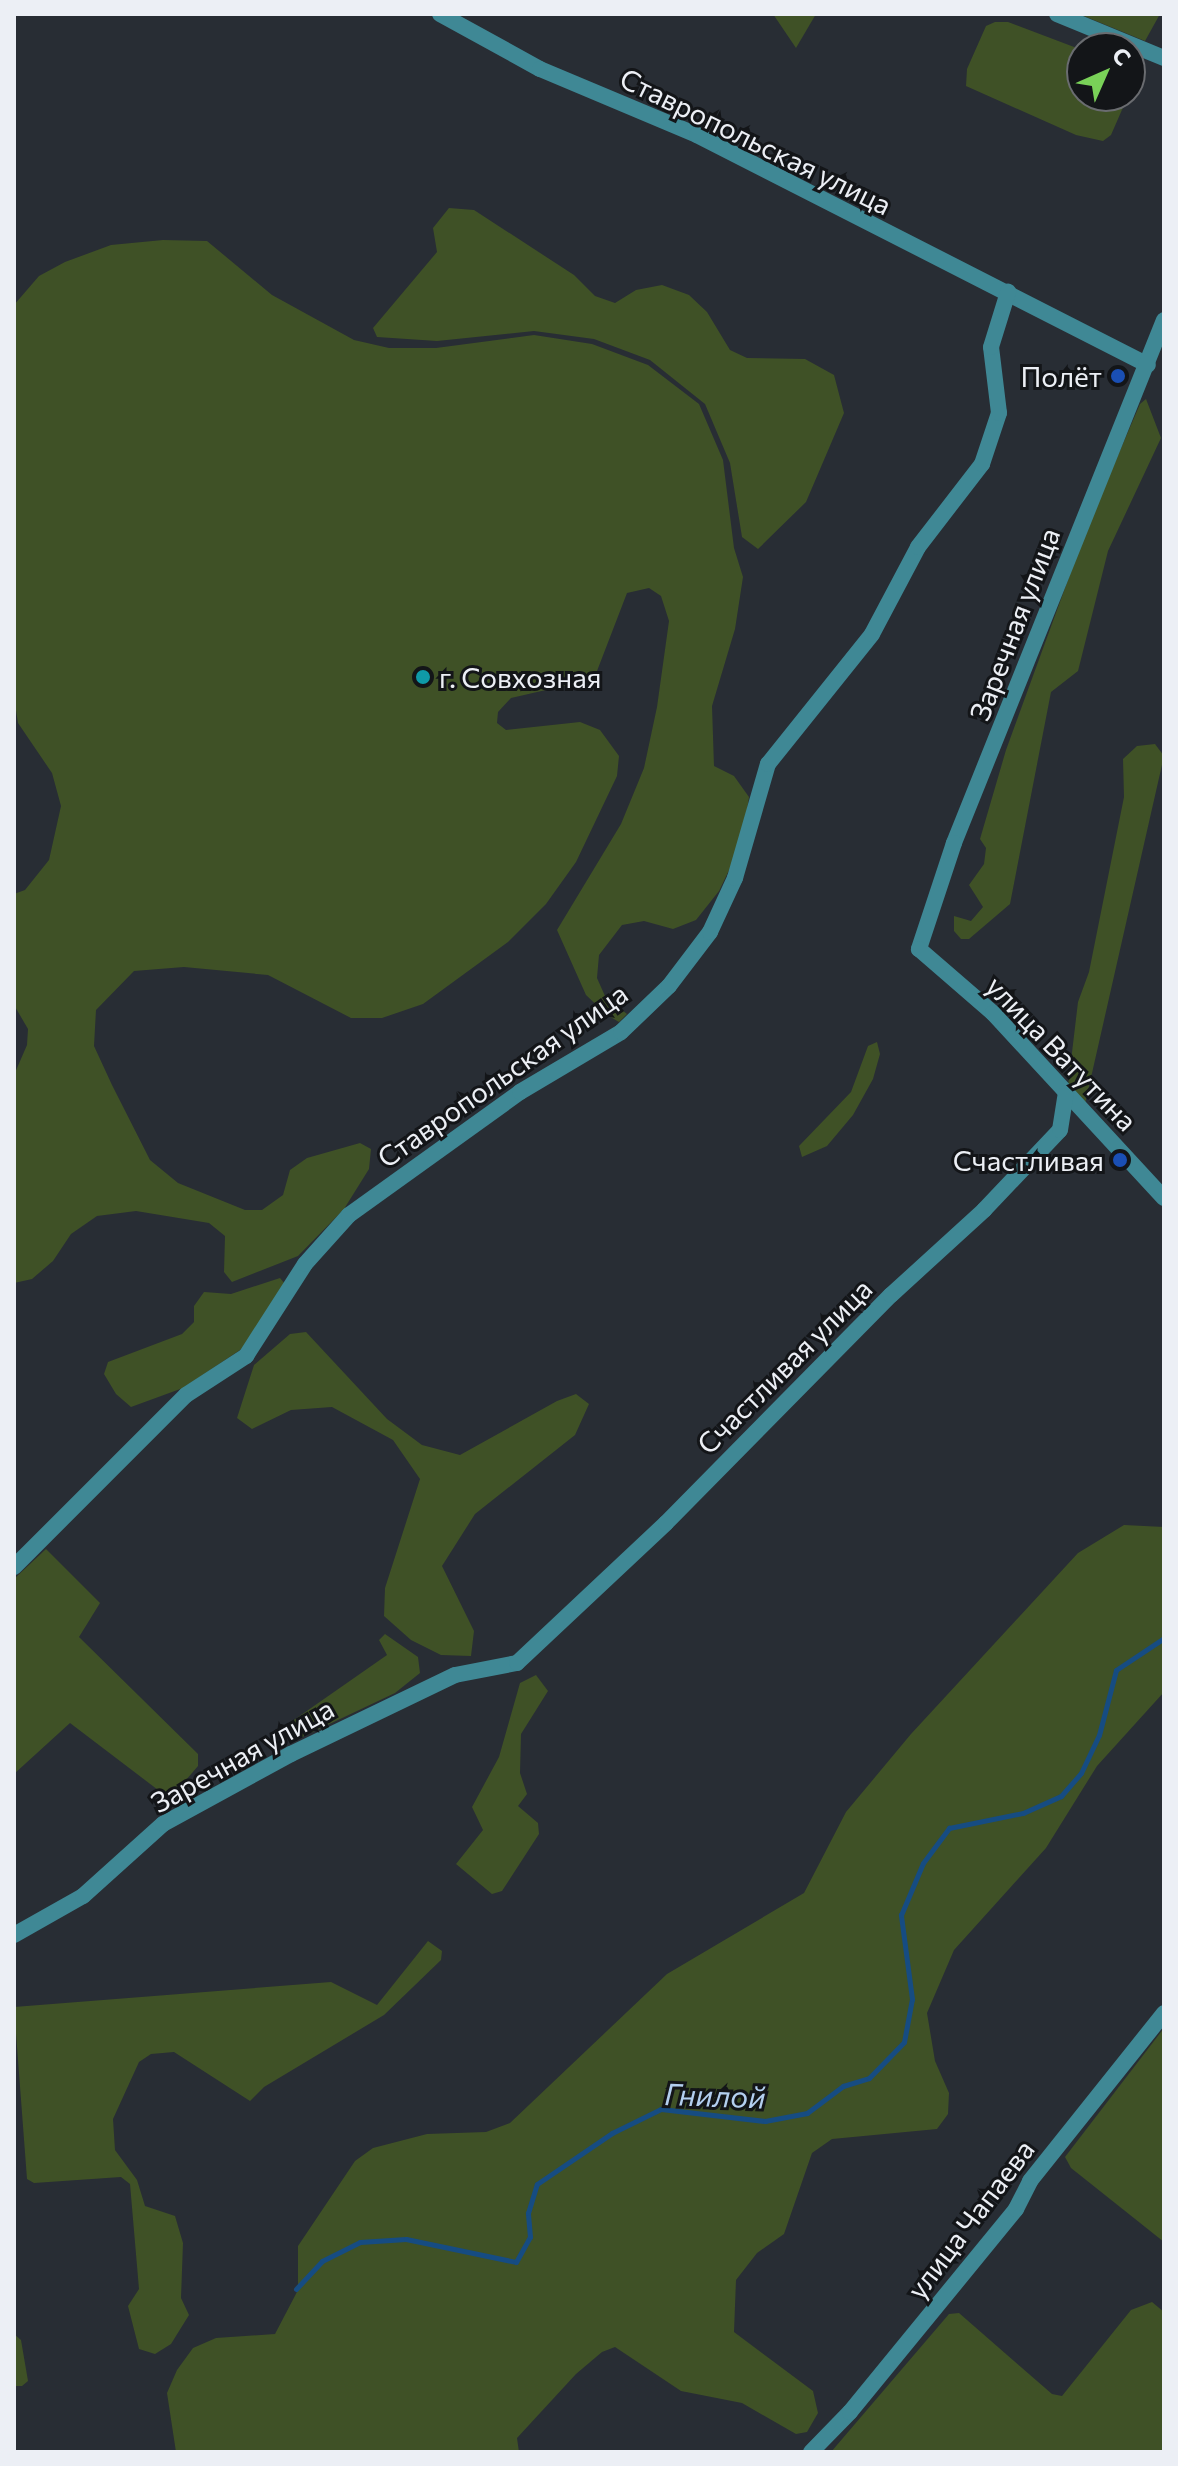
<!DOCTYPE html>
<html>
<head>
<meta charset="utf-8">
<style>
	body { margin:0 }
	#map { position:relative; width:1178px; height:2466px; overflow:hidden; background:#282d34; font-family:Commissioner,sans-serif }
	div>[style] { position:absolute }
	.green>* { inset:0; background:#3f5126 }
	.stream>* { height:5px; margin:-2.5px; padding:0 2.5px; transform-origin:2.5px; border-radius:2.5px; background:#164c82 }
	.street>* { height:16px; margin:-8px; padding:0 8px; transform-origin:8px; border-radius:8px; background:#3f8895 }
	.dots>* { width:22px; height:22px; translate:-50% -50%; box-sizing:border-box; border:4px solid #131518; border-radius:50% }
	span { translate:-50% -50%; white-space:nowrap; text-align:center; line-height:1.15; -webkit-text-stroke:6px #131518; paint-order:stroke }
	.street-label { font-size:28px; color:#eceff5 }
	.poi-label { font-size:28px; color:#eceff5 }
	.right { translate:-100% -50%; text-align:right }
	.left { translate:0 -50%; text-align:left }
	.water-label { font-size:30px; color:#b3cfef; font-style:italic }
	.frame { position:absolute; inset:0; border:16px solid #eceff5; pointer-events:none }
	.north { position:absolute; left:1066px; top:32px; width:80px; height:80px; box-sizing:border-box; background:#131518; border:2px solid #6a6c70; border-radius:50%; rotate:45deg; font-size:22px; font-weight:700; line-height:32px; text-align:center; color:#eceff5 }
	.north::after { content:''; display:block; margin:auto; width:28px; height:36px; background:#79d158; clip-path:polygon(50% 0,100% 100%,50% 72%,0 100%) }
</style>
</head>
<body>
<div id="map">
	<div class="green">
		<i style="clip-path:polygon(773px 14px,816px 14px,796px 48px)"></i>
		<i style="clip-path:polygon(1079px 14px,1160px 14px,1145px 41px)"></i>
		<i style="clip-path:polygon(995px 22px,1008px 22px,1082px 50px,1082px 96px,1128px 96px,1111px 135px,1103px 141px,1076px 135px,966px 86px,967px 69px,986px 26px)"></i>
		<i style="clip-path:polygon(449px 208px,474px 210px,574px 275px,595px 296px,615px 303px,636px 290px,662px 285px,689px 295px,707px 312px,730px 350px,747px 358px,805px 359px,834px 375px,844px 413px,806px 502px,758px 549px,742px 537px,730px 463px,705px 404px,650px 360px,594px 339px,534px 331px,437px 341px,377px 337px,373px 328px,437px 252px,433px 228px)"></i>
		<i style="clip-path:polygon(163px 240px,207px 241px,272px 295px,354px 340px,389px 348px,436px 348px,534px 335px,592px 344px,648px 365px,699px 404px,723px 460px,734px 548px,743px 577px,735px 629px,712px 706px,714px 766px,734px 776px,749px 797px,742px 843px,719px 891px,696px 920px,673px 929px,644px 921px,622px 925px,599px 955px,597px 978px,605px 996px,627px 1014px,619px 1022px,607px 1015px,586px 995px,557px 930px,621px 824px,644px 768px,657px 707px,669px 621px,661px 596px,649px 588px,627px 593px,597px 671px,581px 682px,511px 698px,498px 712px,497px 723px,506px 730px,580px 722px,600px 730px,619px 756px,617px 776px,576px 862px,546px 904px,508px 942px,423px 1004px,382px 1018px,351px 1018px,268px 975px,184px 967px,134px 971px,96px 1010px,94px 1046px,112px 1085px,150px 1160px,178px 1183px,245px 1210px,262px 1210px,283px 1195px,290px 1170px,307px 1158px,360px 1143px,371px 1149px,369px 1169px,344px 1209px,298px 1256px,232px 1282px,224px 1272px,225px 1236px,209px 1223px,136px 1211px,97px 1216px,71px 1234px,53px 1261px,32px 1279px,14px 1283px,14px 1075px,27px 1045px,28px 1029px,14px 1005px,14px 894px,25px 890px,49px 860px,61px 806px,52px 773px,18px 723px,14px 698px,14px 305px,39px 276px,65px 262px,111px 245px)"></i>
		<i style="clip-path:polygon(1146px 399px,1161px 438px,1108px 551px,1078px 671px,1051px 692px,1010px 904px,969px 939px,961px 939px,954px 931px,954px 916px,971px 921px,983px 907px,969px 885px,984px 864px,986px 848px,980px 839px,1006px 750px,1088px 525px,1140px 404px)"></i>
		<i style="clip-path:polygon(1155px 744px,1164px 756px,1085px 1104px,1068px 1086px,1078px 1002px,1089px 972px,1124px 797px,1123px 759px,1137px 746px)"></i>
		<i style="clip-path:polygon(877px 1042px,880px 1054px,873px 1079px,853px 1115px,827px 1146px,802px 1157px,799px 1146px,851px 1092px,868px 1046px)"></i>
		<i style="clip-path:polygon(280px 1278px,285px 1284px,243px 1348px,183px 1388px,131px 1407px,116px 1394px,104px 1374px,108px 1362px,182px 1334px,194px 1322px,194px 1306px,204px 1292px,231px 1294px)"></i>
		<i style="clip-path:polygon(306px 1332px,387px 1419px,422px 1445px,460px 1455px,557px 1401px,576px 1394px,589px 1404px,575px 1435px,475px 1514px,442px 1566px,474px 1631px,471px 1656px,441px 1655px,411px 1640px,384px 1616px,385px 1588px,420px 1479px,393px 1440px,332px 1407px,291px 1410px,252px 1429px,237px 1418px,254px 1365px,290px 1334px)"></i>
		<i style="clip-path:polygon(1124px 1525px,1164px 1527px,1164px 1692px,1097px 1766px,1046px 1848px,954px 1950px,927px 2013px,935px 2061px,949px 2093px,948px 2114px,937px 2129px,832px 2139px,812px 2153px,784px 2234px,757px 2253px,736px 2280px,734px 2332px,813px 2391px,818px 2413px,807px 2432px,796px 2434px,742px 2403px,681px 2391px,615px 2347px,602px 2352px,576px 2374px,517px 2438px,519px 2452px,176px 2452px,167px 2393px,177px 2370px,193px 2348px,216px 2338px,275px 2334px,298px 2290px,298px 2246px,355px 2161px,373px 2148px,427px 2134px,486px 2132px,510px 2123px,667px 1974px,804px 1893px,846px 1812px,911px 1734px,1078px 1553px)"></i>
		<i style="clip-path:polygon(46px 1549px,100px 1603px,79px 1637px,198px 1754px,198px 1766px,180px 1787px,162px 1793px,70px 1723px,14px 1774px,14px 1579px)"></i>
		<i style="clip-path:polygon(385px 1634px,418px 1657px,420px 1673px,395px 1693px,300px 1738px,293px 1735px,291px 1722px,387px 1655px,379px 1640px)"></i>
		<i style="clip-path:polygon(536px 1675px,548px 1691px,521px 1734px,520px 1773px,527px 1794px,518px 1806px,538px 1823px,539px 1834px,502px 1891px,492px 1894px,456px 1864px,483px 1830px,472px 1807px,499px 1757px,520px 1683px)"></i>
		<i style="clip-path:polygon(428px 1941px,442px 1951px,441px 1960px,384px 2015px,264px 2087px,250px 2101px,174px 2052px,151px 2054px,139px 2062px,113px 2119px,115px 2150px,137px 2180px,145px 2206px,175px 2216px,183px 2243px,181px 2298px,189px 2315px,171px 2344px,155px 2354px,139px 2349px,128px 2306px,139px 2289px,130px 2184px,121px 2177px,34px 2183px,27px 2179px,14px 2007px,331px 1982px,377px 2005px)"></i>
		<i style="clip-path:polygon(1164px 2028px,1164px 2242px,1071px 2168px,1065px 2157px)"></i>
		<i style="clip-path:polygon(1152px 2302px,1164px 2312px,1164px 2452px,831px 2452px,949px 2314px,959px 2313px,1052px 2394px,1062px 2396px,1131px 2310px)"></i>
		<i style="clip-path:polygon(14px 2334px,21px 2340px,28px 2381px,22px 2386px,14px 2386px)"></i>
	</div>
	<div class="stream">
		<i style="left:296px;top:2289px;width:38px;rotate:-47deg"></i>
		<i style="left:322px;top:2261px;width:42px;rotate:-26.6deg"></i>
		<i style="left:360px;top:2242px;width:46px;rotate:-3.7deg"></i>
		<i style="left:406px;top:2239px;width:112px;rotate:11.8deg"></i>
		<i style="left:516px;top:2262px;width:29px;rotate:-61deg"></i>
		<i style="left:530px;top:2237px;width:24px;rotate:-95deg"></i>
		<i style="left:528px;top:2213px;width:30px;rotate:-73deg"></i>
		<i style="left:537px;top:2184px;width:91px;rotate:-34.2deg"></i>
		<i style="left:612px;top:2133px;width:55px;rotate:-26.1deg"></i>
		<i style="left:661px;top:2109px;width:105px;rotate:6.6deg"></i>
		<i style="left:765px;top:2121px;width:43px;rotate:-10.8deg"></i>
		<i style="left:807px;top:2113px;width:45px;rotate:-36.9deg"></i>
		<i style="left:843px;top:2086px;width:27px;rotate:-17deg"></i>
		<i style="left:869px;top:2078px;width:50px;rotate:-45.8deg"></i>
		<i style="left:904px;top:2042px;width:44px;rotate:-79.5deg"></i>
		<i style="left:912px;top:1999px;width:85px;rotate:-97.5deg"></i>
		<i style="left:901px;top:1915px;width:56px;rotate:-67.1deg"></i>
		<i style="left:923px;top:1863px;width:44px;rotate:-53.4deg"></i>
		<i style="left:949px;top:1828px;width:76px;rotate:-11.5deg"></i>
		<i style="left:1023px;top:1813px;width:42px;rotate:-24.1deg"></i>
		<i style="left:1061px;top:1796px;width:30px;rotate:-49deg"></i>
		<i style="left:1081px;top:1773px;width:42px;rotate:-64.7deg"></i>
		<i style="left:1099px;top:1735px;width:67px;rotate:-75.3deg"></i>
		<i style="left:1116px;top:1670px;width:58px;rotate:-33.7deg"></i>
	</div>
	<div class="street">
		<i style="left:440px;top:14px;width:114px;rotate:28.8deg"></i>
		<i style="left:540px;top:69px;width:170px;rotate:22.8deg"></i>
		<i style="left:697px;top:135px;width:506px;rotate:27.02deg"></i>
		<i style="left:1057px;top:14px;width:116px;rotate:22.4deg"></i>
		<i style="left:1164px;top:320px;width:564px;rotate:111.88deg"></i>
		<i style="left:954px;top:843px;width:112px;rotate:108.3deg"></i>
		<i style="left:919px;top:949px;width:98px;rotate:40.9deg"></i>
		<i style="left:993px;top:1013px;width:252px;rotate:47.3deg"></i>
		<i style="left:14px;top:1567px;width:243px;rotate:-45deg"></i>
		<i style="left:186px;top:1395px;width:72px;rotate:-33deg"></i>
		<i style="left:246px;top:1356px;width:109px;rotate:-57.3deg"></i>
		<i style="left:305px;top:1264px;width:66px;rotate:-48.1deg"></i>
		<i style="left:349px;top:1215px;width:211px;rotate:-35.7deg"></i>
		<i style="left:520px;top:1092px;width:117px;rotate:-30.7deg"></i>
		<i style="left:621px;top:1032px;width:66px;rotate:-43.8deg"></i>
		<i style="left:669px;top:986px;width:68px;rotate:-52.8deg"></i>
		<i style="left:710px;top:932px;width:60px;rotate:-65.2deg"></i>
		<i style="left:735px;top:878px;width:119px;rotate:-73.9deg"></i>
		<i style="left:768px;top:764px;width:166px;rotate:-51.3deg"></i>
		<i style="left:872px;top:634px;width:98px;rotate:-62.1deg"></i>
		<i style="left:918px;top:547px;width:105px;rotate:-52.4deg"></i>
		<i style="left:982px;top:464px;width:54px;rotate:-71.6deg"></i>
		<i style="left:999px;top:413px;width:66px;rotate:-96.9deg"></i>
		<i style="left:991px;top:347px;width:58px;rotate:-72.8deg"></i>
		<i style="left:14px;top:1935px;width:79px;rotate:-29.5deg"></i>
		<i style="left:83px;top:1896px;width:108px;rotate:-42deg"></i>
		<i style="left:163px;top:1824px;width:146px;rotate:-28.7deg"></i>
		<i style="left:291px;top:1754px;width:182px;rotate:-25.7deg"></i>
		<i style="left:455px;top:1675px;width:63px;rotate:-11deg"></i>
		<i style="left:517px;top:1663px;width:204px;rotate:-43.2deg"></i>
		<i style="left:666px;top:1523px;width:320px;rotate:-45.4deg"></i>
		<i style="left:891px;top:1295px;width:126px;rotate:-42.4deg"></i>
		<i style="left:984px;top:1210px;width:110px;rotate:-46.5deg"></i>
		<i style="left:1060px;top:1130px;width:37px;rotate:-81deg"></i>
		<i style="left:811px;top:2452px;width:56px;rotate:-45.7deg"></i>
		<i style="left:850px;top:2412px;width:262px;rotate:-50.7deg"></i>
		<i style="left:1016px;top:2209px;width:31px;rotate:-63deg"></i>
		<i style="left:1030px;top:2181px;width:215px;rotate:-51.4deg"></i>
	</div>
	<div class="dots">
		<i style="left:1118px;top:376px;background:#1a4fb4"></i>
		<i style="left:423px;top:677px;background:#0f9aa8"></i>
		<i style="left:1120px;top:1160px;background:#1a4fb4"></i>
	</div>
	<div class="street-label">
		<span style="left:756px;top:141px;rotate:26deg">Ставропольская улица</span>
		<span style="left:1014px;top:624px;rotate:-69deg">Заречная улица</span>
		<span style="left:1062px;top:1053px;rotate:46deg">улица Ватутина</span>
		<span style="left:502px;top:1075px;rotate:-35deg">Ставропольская улица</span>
		<span style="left:784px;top:1366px;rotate:-45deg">Счастливая улица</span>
		<span style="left:242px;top:1755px;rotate:-29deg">Заречная улица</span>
		<span style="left:970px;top:2219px;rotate:-53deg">улица Чапаева</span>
	</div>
	<div class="poi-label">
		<span class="right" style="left:1102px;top:376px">Полёт</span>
		<span class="left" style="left:439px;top:677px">г. Совхозная</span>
		<span class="right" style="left:1104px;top:1160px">Счастливая</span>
	</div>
	<div class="water-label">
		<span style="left:715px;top:2095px;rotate:2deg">Гнилой</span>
	</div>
	<div class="frame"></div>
	<div class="north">С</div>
</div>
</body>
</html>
